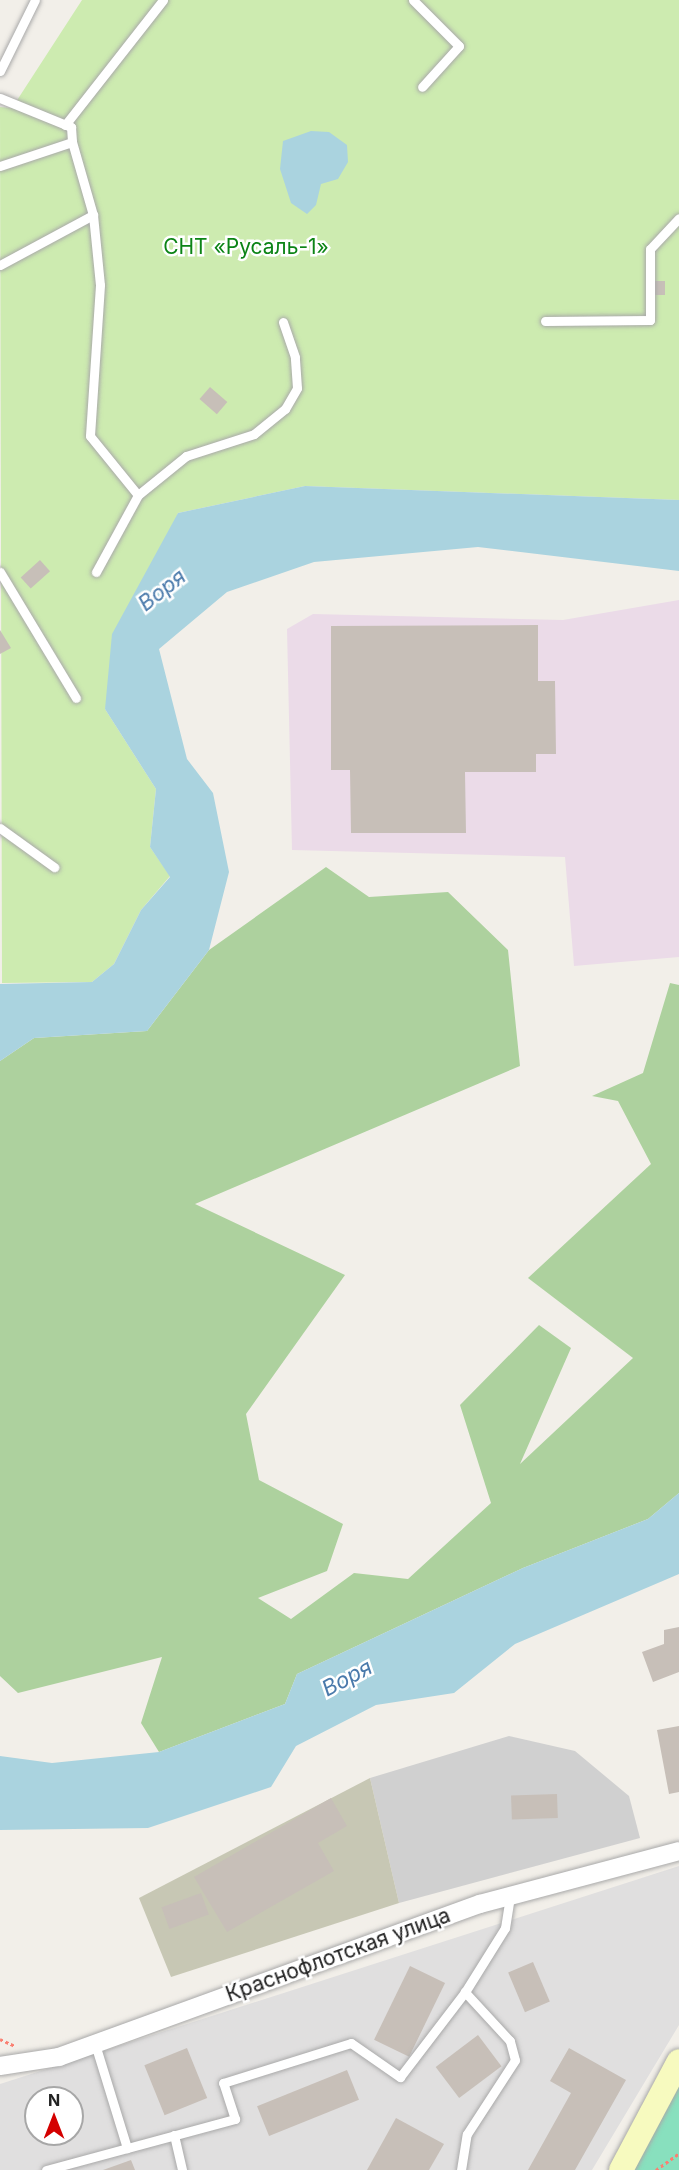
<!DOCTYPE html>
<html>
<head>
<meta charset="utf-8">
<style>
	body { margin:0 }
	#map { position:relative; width:679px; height:2170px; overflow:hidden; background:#f2efe9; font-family:Inter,sans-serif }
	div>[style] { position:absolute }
	.residential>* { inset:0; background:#e0dfdf }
	.industrial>* { inset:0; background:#ebdbe8 }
	.religious>* { inset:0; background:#d0d0d0 }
	.construction>* { inset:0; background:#c7c7b4 }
	.grass>* { inset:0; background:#cdebb0 }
	.forest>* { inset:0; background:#add19e }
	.pitch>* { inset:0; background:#88e0be }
	.water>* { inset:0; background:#aad3df }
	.building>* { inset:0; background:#c7bfb8; transform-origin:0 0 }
	.path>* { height:3px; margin-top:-1.5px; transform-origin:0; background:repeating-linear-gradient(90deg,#fa8072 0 3px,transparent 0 6px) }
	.roads { filter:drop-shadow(0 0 2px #a9a9a9) drop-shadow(0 0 2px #a9a9a9) }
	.service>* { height:9px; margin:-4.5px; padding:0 4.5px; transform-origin:4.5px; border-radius:4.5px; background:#fff }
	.minor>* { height:18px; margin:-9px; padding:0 9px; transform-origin:9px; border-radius:9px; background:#fff }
	.secondary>* { height:24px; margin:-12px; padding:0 12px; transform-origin:12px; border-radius:12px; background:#f7fabf }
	span { translate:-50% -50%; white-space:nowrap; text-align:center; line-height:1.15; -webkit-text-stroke:5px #fff; paint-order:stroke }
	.park-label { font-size:21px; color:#0c8416 }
	.street-label { font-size:21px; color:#222 }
	.water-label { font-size:22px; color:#4a7aab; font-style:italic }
	.north { position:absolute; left:24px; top:2086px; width:60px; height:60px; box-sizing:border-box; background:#fff; border:2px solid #a7a7a7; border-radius:50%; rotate:0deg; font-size:16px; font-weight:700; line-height:24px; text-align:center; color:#222 }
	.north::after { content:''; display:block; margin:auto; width:21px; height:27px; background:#d40000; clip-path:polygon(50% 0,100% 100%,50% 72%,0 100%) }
</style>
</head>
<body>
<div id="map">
	<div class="residential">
		<i style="clip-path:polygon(evenodd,679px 1866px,679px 2025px,592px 2170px,0 2170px,0 2084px,679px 1866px,36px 2098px,72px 2098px,72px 2134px,36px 2134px,36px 2098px)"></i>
	</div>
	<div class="industrial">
		<i style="clip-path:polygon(679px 600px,679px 957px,574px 966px,565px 857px,292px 850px,287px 629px,313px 614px,563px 620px)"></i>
	</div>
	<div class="religious">
		<i style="clip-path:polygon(509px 1736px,575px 1751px,629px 1796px,640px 1838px,399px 1903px,370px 1778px)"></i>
	</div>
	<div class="construction">
		<i style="clip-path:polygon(370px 1778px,399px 1903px,171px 1977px,139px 1898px)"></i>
	</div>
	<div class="grass">
		<i style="clip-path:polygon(82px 0,679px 0,679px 500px,305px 486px,178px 513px,105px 709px,156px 789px,150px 847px,170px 876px,141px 910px,114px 964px,92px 982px,2px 983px,0 107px,12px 108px)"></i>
	</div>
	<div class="forest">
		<i style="clip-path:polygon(326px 867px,369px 897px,448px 892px,508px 950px,520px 1066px,195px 1204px,345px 1275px,246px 1414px,259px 1480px,343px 1524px,327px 1571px,258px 1598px,291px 1619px,354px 1573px,408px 1579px,491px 1503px,460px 1405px,539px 1325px,571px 1348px,520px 1464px,633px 1358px,528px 1278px,651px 1164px,618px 1101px,592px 1096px,643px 1073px,670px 983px,679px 985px,679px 1493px,648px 1519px,523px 1568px,297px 1674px,285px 1704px,159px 1752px,141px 1723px,162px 1657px,18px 1693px,0 1676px,0 1061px,34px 1038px,147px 1031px,209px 950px)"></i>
	</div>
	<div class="pitch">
		<i style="clip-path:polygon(679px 2063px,679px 2170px,622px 2170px)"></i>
	</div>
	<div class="water">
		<i style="clip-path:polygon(311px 131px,329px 132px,347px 145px,348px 162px,338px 179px,321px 184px,316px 205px,307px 214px,291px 203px,280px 169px,283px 141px)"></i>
		<i style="clip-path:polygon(305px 486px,679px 500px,679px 571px,478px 547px,314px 562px,227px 592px,159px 649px,187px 759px,213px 793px,229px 872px,209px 950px,147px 1031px,34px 1038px,0 1061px,0 984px,92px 982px,114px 964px,141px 910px,170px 877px,150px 847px,156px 789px,105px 709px,112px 634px,178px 513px)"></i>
		<i style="clip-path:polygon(679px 1493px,679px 1574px,515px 1644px,454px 1693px,376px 1705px,296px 1746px,271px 1787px,148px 1828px,0 1830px,0 1756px,52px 1763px,159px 1752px,285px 1704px,297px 1674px,523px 1568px,648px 1519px)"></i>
	</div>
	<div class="building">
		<i style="left:654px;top:281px;width:11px;height:14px"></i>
		<i style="left:210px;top:387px;width:23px;height:16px;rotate:41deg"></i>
		<i style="left:40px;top:560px;width:15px;height:26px;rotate:48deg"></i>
		<i style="clip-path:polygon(538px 625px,538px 681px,555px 681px,556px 754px,536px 754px,536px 772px,465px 772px,466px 833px,351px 833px,350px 770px,331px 770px,331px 626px)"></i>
		<i style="clip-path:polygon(0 630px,11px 648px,0 654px)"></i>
		<i style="clip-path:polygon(679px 1627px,679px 1672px,653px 1682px,642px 1652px,664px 1644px,664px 1630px)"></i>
		<i style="clip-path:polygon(679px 1726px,679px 1792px,669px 1794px,657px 1730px)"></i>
		<i style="left:557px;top:1794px;width:24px;height:46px;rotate:88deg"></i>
		<i style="clip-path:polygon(331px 1798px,347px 1826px,318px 1843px,334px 1871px,227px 1932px,194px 1877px)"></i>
		<i style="left:201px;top:1893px;width:23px;height:42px;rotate:70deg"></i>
		<i style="left:533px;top:1962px;width:43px;height:27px;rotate:67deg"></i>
		<i style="left:410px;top:1966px;width:39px;height:82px;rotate:26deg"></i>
		<i style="left:478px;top:2035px;width:39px;height:53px;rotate:53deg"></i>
		<i style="left:187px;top:2048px;width:54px;height:46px;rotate:68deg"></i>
		<i style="clip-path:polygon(569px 2048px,626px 2080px,575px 2170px,528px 2170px,571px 2093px,550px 2081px)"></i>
		<i style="left:347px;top:2070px;width:32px;height:97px;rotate:68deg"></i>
		<i style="clip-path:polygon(396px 2118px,444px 2144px,429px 2170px,367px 2170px)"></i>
		<i style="clip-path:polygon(131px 2160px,135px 2170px,103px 2170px)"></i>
	</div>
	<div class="path">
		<i style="left:0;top:2039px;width:17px;rotate:25deg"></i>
		<i style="left:656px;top:2170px;width:29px;rotate:-36deg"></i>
	</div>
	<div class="roads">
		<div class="service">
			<i style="left:413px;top:0;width:65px;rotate:45deg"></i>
			<i style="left:459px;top:46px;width:55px;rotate:132.1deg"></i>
			<i style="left:0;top:71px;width:79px;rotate:-63.8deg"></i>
			<i style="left:0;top:98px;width:77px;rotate:22.2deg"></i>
			<i style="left:71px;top:127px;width:15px;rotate:86deg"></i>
			<i style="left:72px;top:142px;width:76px;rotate:161.6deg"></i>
			<i style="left:65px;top:125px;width:159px;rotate:-51.9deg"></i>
			<i style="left:93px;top:215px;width:70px;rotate:84.3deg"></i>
			<i style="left:100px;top:285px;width:151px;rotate:93.8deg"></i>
			<i style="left:90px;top:436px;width:76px;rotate:50.9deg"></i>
			<i style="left:138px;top:495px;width:62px;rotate:-39.1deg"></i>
			<i style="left:186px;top:456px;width:71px;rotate:-17.9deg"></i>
			<i style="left:254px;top:434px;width:40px;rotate:-39deg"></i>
			<i style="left:285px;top:409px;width:24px;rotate:-60deg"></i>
			<i style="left:297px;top:388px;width:31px;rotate:-94deg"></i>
			<i style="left:295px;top:357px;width:37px;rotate:-109deg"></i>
			<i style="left:0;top:265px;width:106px;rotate:-28.3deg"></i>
			<i style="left:93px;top:215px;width:76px;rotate:-106deg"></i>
			<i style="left:545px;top:321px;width:105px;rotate:-0.5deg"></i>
			<i style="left:650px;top:320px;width:71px;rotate:-90deg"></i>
			<i style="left:650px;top:249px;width:42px;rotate:-46.9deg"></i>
			<i style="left:0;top:572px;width:147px;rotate:58.9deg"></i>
			<i style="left:96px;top:572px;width:88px;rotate:-61.4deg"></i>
			<i style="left:0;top:828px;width:67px;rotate:35.8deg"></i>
			<i style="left:95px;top:2044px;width:109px;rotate:72.9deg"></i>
			<i style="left:174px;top:2135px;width:36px;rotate:77deg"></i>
			<i style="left:46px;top:2170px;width:196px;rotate:-15.1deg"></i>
			<i style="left:235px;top:2119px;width:38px;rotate:-108deg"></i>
			<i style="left:223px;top:2083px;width:134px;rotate:-17.4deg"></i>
			<i style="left:351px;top:2043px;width:60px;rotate:34.8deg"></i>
			<i style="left:400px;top:2077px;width:107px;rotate:-52.6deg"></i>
			<i style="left:461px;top:2170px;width:36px;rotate:-81deg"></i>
			<i style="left:467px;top:2134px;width:88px;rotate:-57deg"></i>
			<i style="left:515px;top:2060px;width:20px;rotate:-105deg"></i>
			<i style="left:510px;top:2041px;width:67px;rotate:-132.6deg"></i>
			<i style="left:465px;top:1992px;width:75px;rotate:-58deg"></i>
			<i style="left:505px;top:1928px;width:32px;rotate:-81deg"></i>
		</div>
		<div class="minor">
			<i style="left:0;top:2066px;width:60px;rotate:-8.7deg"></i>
			<i style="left:59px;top:2057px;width:448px;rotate:-20deg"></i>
			<i style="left:480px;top:1904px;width:206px;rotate:-14.9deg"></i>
		</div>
		<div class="secondary">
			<i style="left:621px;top:2170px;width:123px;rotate:-62deg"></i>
		</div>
	</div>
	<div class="park-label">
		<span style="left:246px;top:247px">СНТ «Русаль-1»</span>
	</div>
	<div class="street-label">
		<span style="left:338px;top:1955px;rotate:-20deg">Краснофлотская улица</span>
	</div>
	<div class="water-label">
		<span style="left:162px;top:590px;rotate:-38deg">Воря</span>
		<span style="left:347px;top:1678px;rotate:-28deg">Воря</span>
	</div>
	<div class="north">N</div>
</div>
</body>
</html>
